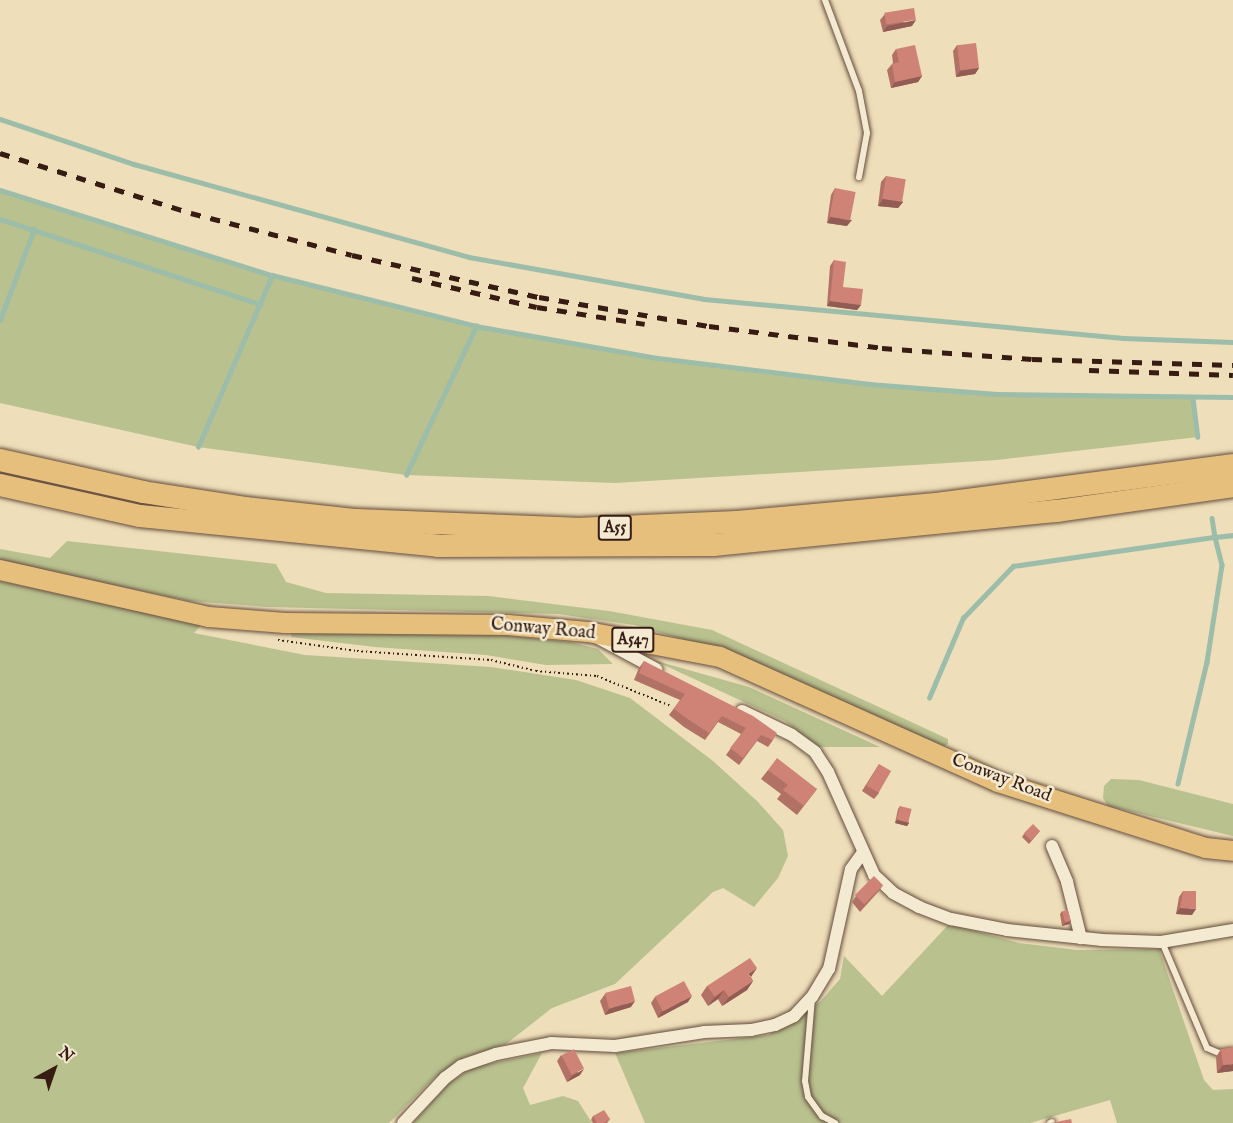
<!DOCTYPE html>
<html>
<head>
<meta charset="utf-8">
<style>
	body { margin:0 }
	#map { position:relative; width:1233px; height:1123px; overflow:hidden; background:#eedeb9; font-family:"IM FELL English",serif }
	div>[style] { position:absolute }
	.green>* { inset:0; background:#b9c18f }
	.stream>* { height:4.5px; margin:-2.25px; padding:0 2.25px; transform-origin:2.25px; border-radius:2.25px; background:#9bbda9 }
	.path>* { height:2px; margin-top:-1px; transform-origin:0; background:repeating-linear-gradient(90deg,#361c12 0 1.5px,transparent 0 4.5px) }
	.roads { filter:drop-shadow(0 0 2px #644c3c) drop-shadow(0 0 2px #644c3c) }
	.lane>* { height:6px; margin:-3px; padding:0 3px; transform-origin:3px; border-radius:3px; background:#f4ead2 }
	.street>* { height:12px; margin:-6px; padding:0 6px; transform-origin:6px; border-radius:6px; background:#f4ead2 }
	.primary>* { height:20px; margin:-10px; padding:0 10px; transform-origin:10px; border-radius:10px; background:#e7bf7c }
	.highway>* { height:22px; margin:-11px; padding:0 11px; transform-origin:11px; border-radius:11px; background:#e7bf7c }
	.rail>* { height:4.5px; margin-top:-2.25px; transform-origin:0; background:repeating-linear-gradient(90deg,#361c12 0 10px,transparent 0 20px) }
	.wall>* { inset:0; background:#b27165 }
	.shaded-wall>* { inset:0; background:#915c53 }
	.building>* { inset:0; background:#cf8376; transform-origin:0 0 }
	span { translate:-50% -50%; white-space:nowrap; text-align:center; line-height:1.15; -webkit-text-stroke:5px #f4ead2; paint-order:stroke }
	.shield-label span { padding:2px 4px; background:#f4ead2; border:2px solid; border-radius:4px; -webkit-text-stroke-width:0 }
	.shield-label { font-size:16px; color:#361c12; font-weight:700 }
	.street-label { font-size:18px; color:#361c12 }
	.north { position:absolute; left:24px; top:1039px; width:60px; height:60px; -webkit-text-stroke:4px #f4ead2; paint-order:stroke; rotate:40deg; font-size:16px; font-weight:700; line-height:24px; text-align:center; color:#361c12 }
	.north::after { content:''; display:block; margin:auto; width:21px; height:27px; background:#361c12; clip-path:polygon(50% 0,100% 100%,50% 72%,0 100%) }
</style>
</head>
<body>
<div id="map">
	<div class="green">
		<i style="clip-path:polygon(0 190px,272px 275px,476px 326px,658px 358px,869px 384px,997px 394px,1193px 398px,1198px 437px,997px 460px,615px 483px,406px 475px,198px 447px,0 403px)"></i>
		<i style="clip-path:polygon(67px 541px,276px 564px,286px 582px,326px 593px,489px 596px,609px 611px,712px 630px,948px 739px,948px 744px,943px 747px,722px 651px,634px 625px,558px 614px,268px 607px,189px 601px,0 561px,0 549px,50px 558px)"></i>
		<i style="clip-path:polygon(0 581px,201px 625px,194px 633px,305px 655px,491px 667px,576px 680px,630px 698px,713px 761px,757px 801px,783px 830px,788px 856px,778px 878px,754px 907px,723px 888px,713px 892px,615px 984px,552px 1008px,506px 1044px,463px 1058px,434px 1078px,389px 1123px,0 1123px)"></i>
		<i style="clip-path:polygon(292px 631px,492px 634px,570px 642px,598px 649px,613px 664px,546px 665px,486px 655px,375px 647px,291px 637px)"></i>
		<i style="clip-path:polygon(653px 660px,749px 687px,880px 747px,817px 747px,785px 721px)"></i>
		<i style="clip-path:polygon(1111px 779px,1139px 780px,1233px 804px,1233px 836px,1108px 806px,1103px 798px,1104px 786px)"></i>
		<i style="clip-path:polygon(949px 924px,1019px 943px,1077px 950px,1159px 949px,1204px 1080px,1213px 1090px,1233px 1089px,1233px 1123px,1117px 1123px,1110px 1100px,1030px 1123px,645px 1123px,615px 1053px,769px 1035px,820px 1002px,840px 979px,844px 956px,882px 996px)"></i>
		<i style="clip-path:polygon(542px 1053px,523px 1088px,530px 1105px,563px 1096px,578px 1101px,592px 1123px,413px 1123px,449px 1083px,473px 1067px)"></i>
	</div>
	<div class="stream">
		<i style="left:0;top:119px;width:141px;rotate:18.6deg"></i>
		<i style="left:134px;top:164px;width:348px;rotate:15.5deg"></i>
		<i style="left:469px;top:257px;width:239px;rotate:10.1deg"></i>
		<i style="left:704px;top:299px;width:421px;rotate:5.3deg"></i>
		<i style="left:1123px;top:338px;width:110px;rotate:2.1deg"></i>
		<i style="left:0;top:190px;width:285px;rotate:17.4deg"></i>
		<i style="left:272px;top:275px;width:210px;rotate:14deg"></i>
		<i style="left:476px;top:326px;width:185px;rotate:10deg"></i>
		<i style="left:658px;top:358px;width:213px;rotate:7deg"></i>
		<i style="left:869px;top:384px;width:128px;rotate:4.5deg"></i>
		<i style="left:997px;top:394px;width:236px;rotate:0.7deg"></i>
		<i style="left:0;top:219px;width:274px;rotate:18.1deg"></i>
		<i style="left:0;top:320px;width:97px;rotate:-69.5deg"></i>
		<i style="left:1193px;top:398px;width:39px;rotate:83deg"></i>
		<i style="left:198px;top:447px;width:187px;rotate:-66.7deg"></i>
		<i style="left:406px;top:475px;width:165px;rotate:-64.8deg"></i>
		<i style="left:1212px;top:518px;width:19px;rotate:81deg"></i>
		<i style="left:1215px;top:537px;width:18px;rotate:-6deg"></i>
		<i style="left:929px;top:698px;width:87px;rotate:-67deg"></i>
		<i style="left:963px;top:618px;width:72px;rotate:-46.1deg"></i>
		<i style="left:1013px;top:566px;width:204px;rotate:-8.2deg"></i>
		<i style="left:1215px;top:537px;width:29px;rotate:76deg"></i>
		<i style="left:1222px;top:565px;width:98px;rotate:98.8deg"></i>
		<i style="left:1207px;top:662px;width:125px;rotate:103.4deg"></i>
	</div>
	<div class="path">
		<i style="left:278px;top:640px;width:80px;rotate:7.9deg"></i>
		<i style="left:357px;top:651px;width:134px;rotate:3.8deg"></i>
		<i style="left:491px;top:660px;width:46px;rotate:13.7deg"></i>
		<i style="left:536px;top:671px;width:61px;rotate:4.7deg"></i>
		<i style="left:597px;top:676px;width:80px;rotate:22.1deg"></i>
	</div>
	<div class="roads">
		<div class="lane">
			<i style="left:825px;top:0;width:97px;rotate:69.5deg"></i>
			<i style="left:859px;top:91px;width:43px;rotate:79.2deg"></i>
			<i style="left:867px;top:133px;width:45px;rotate:100.3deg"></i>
			<i style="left:1162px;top:942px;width:115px;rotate:67deg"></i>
			<i style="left:1207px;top:1048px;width:13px;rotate:23deg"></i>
			<i style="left:1219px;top:1053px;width:14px;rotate:-8deg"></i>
			<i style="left:812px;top:998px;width:83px;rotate:94.8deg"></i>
			<i style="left:805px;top:1081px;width:16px;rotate:79deg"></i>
			<i style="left:808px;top:1097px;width:24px;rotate:54deg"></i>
			<i style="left:822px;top:1116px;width:15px;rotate:28deg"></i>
			<i style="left:1050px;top:1123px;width:2px;rotate:-27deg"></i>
		</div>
		<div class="street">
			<i style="left:600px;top:639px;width:64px;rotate:28.2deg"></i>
			<i style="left:742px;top:711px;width:55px;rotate:25.6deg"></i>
			<i style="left:792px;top:735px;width:29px;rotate:36deg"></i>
			<i style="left:815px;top:752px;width:24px;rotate:57deg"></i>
			<i style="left:828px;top:772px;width:113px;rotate:65.9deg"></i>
			<i style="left:874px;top:875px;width:26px;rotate:43deg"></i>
			<i style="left:893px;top:893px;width:30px;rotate:28deg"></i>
			<i style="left:919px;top:907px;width:34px;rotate:21deg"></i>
			<i style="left:951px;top:919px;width:57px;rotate:11.1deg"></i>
			<i style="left:1007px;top:930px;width:96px;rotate:6deg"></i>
			<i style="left:1102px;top:940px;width:59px;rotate:1.9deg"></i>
			<i style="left:1161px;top:942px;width:73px;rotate:-9.5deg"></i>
			<i style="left:1052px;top:846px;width:39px;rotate:67deg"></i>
			<i style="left:1067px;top:882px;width:58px;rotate:76deg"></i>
			<i style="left:403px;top:1123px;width:62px;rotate:-47deg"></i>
			<i style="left:445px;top:1078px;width:20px;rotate:-37deg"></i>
			<i style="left:461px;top:1066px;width:37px;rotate:-19deg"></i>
			<i style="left:496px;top:1054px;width:56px;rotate:-11.3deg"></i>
			<i style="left:551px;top:1043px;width:64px;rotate:2.7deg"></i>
			<i style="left:615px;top:1046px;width:90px;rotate:-8.9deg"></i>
			<i style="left:704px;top:1032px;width:47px;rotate:-2.4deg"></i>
			<i style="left:751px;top:1030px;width:25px;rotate:-12deg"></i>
			<i style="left:775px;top:1025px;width:21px;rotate:-25deg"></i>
			<i style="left:794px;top:1016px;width:26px;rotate:-47deg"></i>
			<i style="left:812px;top:997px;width:33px;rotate:-59deg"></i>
			<i style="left:829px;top:969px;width:102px;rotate:-77.6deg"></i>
			<i style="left:851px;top:869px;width:19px;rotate:-54deg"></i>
		</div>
		<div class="primary">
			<i style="left:0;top:570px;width:214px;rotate:12.7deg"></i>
			<i style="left:209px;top:617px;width:76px;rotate:4.5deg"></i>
			<i style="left:285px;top:623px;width:223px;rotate:0.5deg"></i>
			<i style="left:508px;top:625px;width:80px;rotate:5deg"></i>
			<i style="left:588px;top:632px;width:134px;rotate:10.7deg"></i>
			<i style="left:720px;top:657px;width:305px;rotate:24.2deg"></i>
			<i style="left:998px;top:782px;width:218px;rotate:17.6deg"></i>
			<i style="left:1206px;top:848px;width:27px;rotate:6deg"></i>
		</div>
		<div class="highway">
			<i style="left:0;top:460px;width:147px;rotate:12.6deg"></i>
			<i style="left:143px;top:492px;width:103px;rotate:8.9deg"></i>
			<i style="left:245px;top:508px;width:112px;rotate:6.2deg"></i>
			<i style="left:356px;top:520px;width:220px;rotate:2.3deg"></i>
			<i style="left:576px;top:529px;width:161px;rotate:-2.5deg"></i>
			<i style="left:737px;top:522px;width:208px;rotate:-5.2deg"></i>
			<i style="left:944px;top:503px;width:291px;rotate:-7.5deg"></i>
			<i style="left:0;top:485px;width:143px;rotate:12.5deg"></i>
			<i style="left:140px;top:516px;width:300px;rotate:5.7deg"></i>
			<i style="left:438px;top:546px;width:276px;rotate:-0.2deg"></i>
			<i style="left:714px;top:545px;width:344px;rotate:-5.7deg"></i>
			<i style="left:1056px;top:511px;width:179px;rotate:-8deg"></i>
		</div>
	</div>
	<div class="rail">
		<i style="left:0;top:153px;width:200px;rotate:17.4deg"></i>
		<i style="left:191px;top:213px;width:166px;rotate:14.6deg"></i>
		<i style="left:352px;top:255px;width:192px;rotate:12.7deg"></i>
		<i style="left:539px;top:297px;width:172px;rotate:9.7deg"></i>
		<i style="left:709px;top:326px;width:174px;rotate:7.2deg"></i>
		<i style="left:882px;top:348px;width:150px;rotate:4.2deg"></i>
		<i style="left:1032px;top:359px;width:201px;rotate:1.7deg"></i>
		<i style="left:412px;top:278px;width:128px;rotate:13.1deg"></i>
		<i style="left:537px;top:307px;width:109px;rotate:8.9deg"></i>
		<i style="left:1089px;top:370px;width:144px;rotate:2deg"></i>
	</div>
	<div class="wall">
		<i style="clip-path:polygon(885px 14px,912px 26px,883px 32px,880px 20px)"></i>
		<i style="clip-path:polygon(957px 45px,979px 68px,975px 74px,956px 77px,953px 51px)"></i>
		<i style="clip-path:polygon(896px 49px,922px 76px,918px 82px,891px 88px,887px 70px,892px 64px,893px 63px,892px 55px)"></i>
		<i style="clip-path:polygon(886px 176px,903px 202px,898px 208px,878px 206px,881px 182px)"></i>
		<i style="clip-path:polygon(835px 188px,847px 226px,827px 223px,831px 195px)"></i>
		<i style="clip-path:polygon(834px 260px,843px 287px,861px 305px,857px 310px,827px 306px,830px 266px)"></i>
		<i style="clip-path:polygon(644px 661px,773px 740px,768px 747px,757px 741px,739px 765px,726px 755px,741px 734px,718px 722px,705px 740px,684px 727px,669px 715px,680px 700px,634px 680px,639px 668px)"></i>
		<i style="clip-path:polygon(879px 764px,879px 793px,874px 799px,862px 791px)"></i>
		<i style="clip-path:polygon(768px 770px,817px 789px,797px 815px,777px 799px,781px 794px,761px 779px)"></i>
		<i style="clip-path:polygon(900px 806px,909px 823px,907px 826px,895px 823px,898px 809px)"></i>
		<i style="clip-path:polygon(1040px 831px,1029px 844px,1022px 837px,1024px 834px)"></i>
		<i style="clip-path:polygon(883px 885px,879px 891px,860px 912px,852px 902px,856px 896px)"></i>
		<i style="clip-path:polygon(1183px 891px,1192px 915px,1176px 914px,1179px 897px)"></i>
		<i style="clip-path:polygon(1062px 911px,1071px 921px,1069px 924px,1062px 926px,1060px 914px)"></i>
		<i style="clip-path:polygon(751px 977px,753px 981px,747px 990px,722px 1006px,718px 999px,708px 1006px,701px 995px,707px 986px)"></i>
		<i style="clip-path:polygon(605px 994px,631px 1007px,605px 1015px,600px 1001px)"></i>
		<i style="clip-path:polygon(655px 997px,688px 1002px,658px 1018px,651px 1003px)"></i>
		<i style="clip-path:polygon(1221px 1049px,1233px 1071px,1217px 1073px,1216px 1057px)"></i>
		<i style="clip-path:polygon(561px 1055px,580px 1075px,567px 1082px,557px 1061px)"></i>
		<i style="clip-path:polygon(593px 1116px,610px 1119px,607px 1123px,593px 1123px,591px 1120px)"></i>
	</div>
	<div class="shaded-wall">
		<i style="clip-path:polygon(916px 20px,912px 26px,883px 32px,887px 26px)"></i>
		<i style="clip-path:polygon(979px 68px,975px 74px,956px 77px,960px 71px)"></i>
		<i style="clip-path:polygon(922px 76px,918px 82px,891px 88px,895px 82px)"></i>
		<i style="clip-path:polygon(883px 199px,903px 202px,898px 208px,878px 206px)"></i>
		<i style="clip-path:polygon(831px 217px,852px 220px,847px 226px,827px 223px)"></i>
		<i style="clip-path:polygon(830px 301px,861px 305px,857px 310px,827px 306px)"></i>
		<i style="clip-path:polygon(897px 820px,909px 823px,907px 826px,895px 823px)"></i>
		<i style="clip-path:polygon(1180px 908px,1196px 909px,1192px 915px,1176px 914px)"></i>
		<i style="clip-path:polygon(1071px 921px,1069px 924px,1062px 926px,1065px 923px)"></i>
		<i style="clip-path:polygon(757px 968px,751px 977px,748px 974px)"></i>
		<i style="clip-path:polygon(753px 981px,747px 990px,722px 1006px,729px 997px)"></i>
		<i style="clip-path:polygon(724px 990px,718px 999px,708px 1006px,715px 997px)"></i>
		<i style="clip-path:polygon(692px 996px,688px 1002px,658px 1018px,662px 1011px)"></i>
		<i style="clip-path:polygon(635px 1001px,631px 1007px,605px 1015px,609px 1009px)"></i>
		<i style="clip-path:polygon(1233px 1064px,1233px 1071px,1217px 1073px,1223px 1065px)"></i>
		<i style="clip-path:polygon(584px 1069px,580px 1075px,567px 1082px,572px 1076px)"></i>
	</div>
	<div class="building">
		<i style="left:914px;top:8px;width:12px;height:30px;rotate:81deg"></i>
		<i style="left:976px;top:43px;width:25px;height:19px;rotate:83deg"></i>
		<i style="clip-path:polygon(915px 45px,922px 76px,895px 82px,892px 64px,899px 62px,896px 49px)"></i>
		<i style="left:886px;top:176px;width:20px;height:23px;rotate:9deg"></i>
		<i style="left:835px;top:188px;width:21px;height:29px;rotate:11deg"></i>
		<i style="clip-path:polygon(834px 260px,846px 262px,843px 287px,863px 289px,861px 305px,830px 301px)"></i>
		<i style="clip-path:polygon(644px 661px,753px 716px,777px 733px,773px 740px,761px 735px,743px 758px,730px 748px,746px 728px,722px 716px,709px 733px,689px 720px,674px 709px,685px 694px,639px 673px)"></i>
		<i style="clip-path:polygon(777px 758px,817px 789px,804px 806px,783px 790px,788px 785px,768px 770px)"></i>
		<i style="left:879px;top:764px;width:14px;height:25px;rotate:30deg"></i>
		<i style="left:900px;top:806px;width:12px;height:14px;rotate:14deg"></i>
		<i style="left:1033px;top:824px;width:10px;height:13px;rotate:45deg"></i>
		<i style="left:874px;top:876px;width:13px;height:27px;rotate:45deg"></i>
		<i style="clip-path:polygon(1183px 891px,1196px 891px,1196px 909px,1180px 908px)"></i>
		<i style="left:1068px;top:910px;width:11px;height:6px;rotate:75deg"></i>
		<i style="clip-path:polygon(750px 958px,757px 968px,748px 974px,753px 981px,729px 997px,724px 990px,715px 997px,707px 986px)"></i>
		<i style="left:684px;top:981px;width:17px;height:33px;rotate:62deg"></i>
		<i style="left:631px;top:986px;width:16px;height:27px;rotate:75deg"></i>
		<i style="clip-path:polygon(1233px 1047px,1233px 1064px,1223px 1065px,1221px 1049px)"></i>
		<i style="left:574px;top:1049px;width:22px;height:14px;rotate:63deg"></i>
		<i style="clip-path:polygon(604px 1110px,610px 1119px,604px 1123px,597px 1123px,593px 1116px)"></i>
		<i style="clip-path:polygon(1071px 1119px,1072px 1123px,1051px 1123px)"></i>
	</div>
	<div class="shield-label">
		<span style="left:615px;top:528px">A55</span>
		<span style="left:633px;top:640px">A547</span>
	</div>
	<div class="street-label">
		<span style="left:543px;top:630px;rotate:5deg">Conway Road</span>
		<span style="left:1001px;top:779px;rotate:21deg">Conway Road</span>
	</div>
	<div class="north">N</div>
</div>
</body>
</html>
